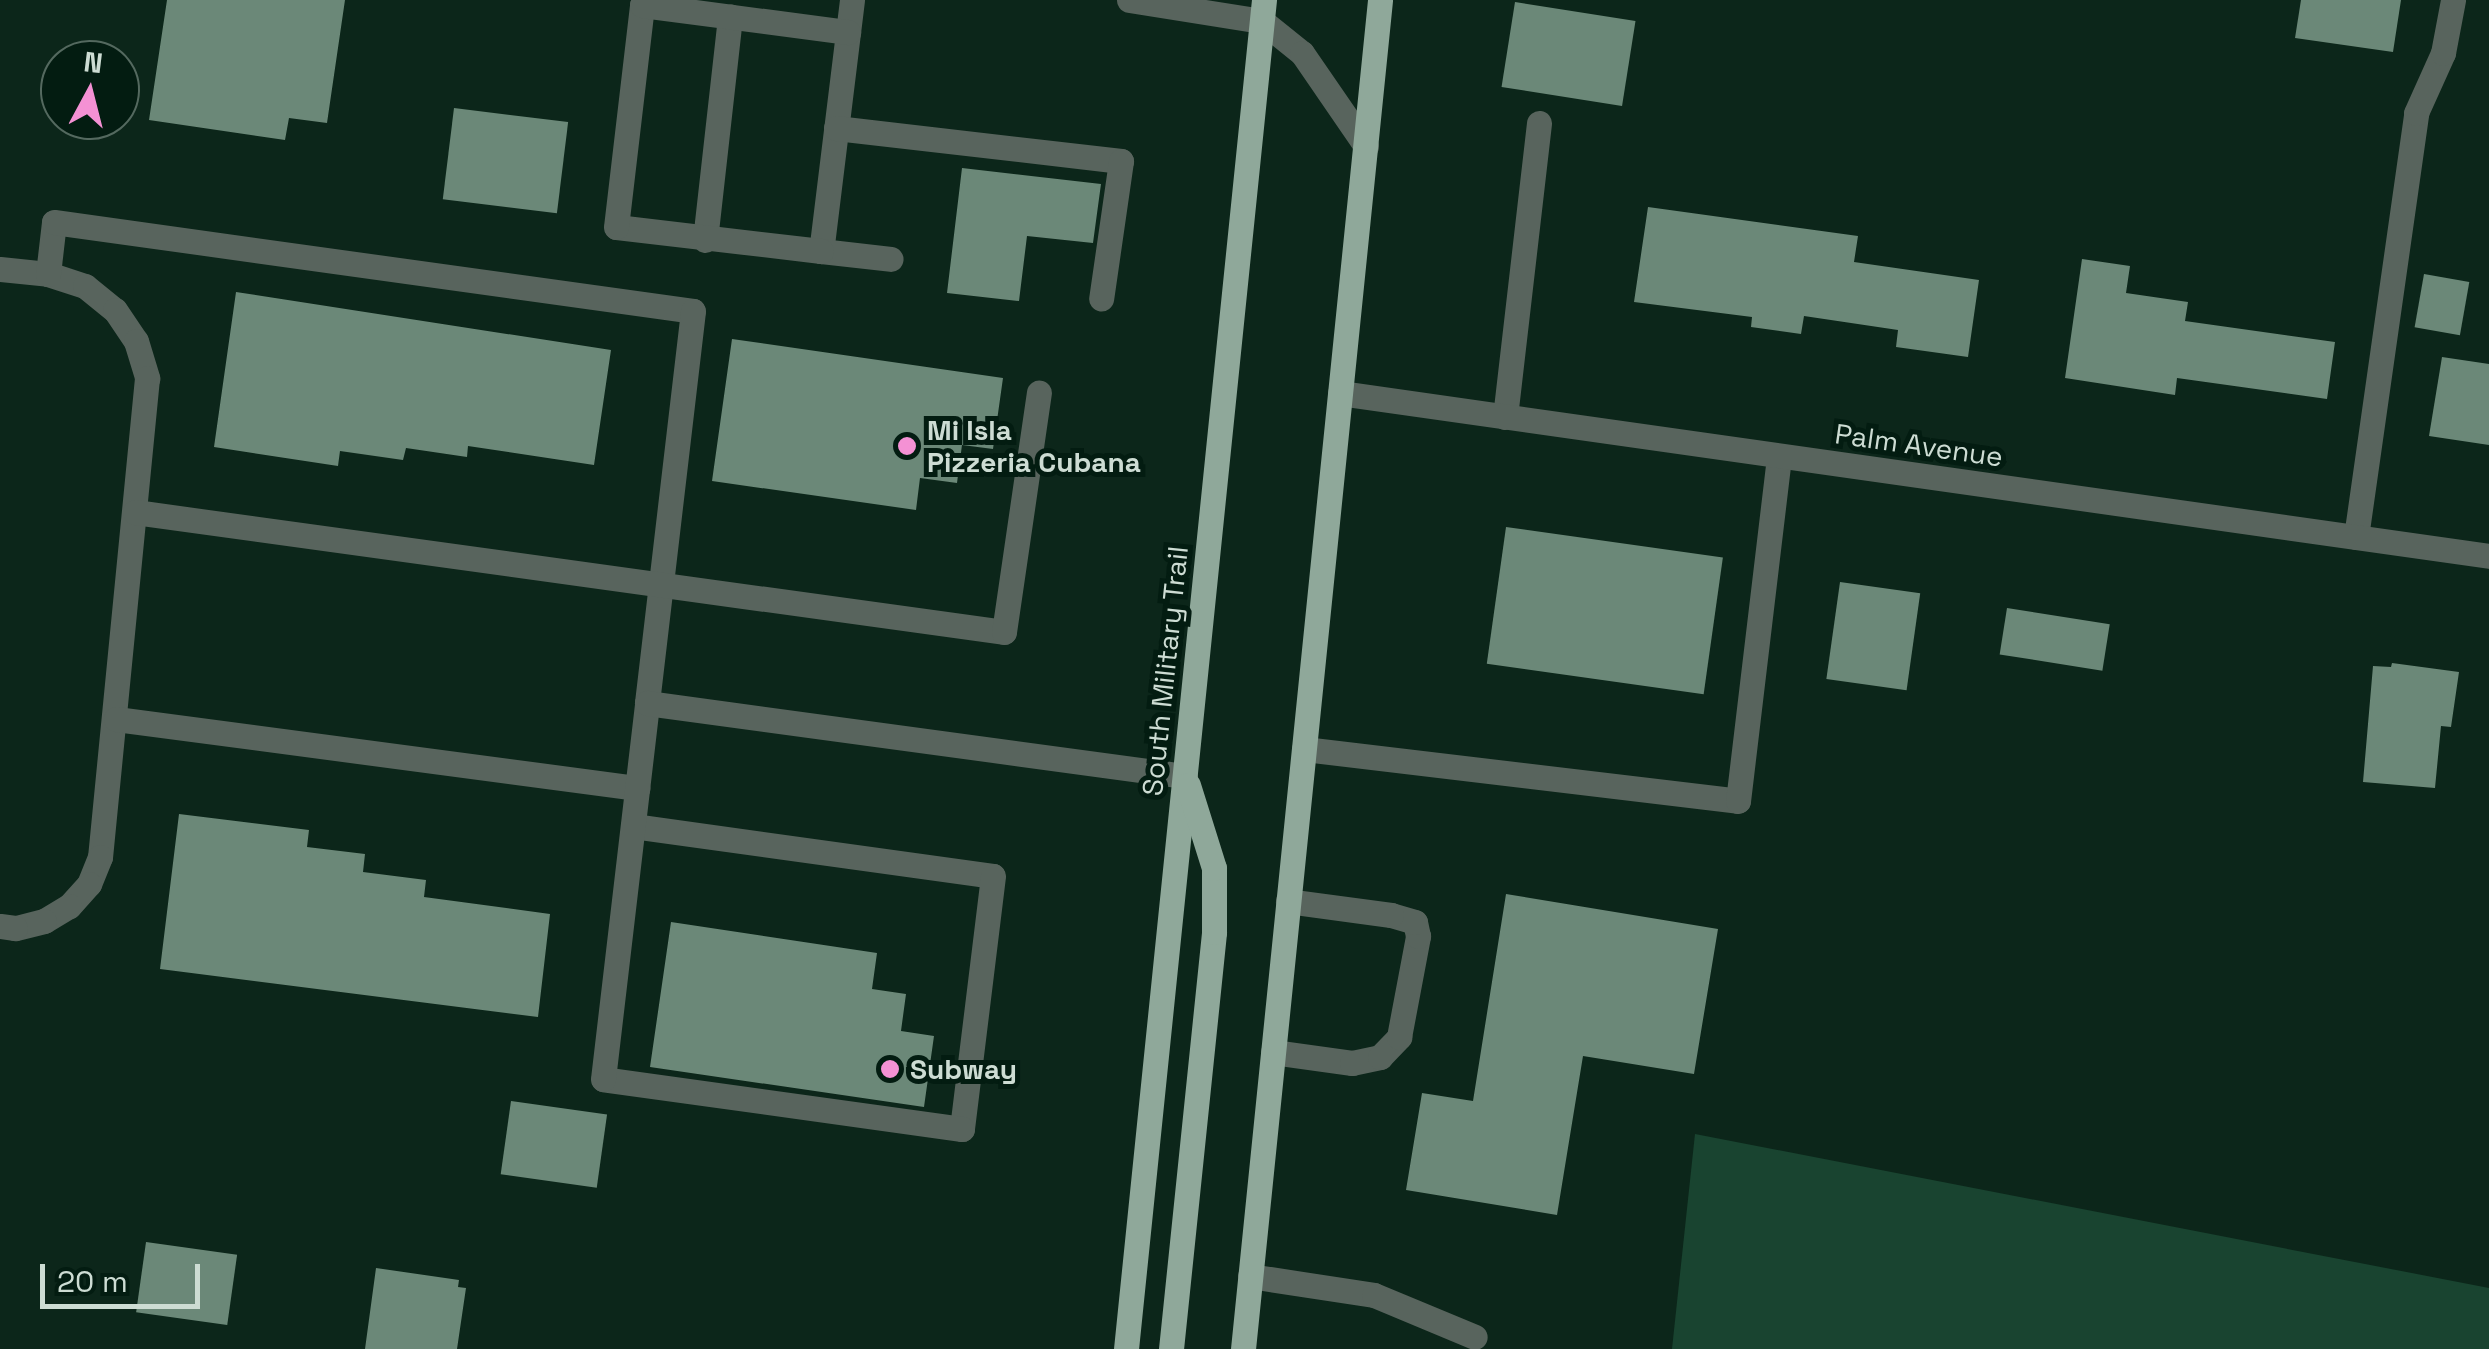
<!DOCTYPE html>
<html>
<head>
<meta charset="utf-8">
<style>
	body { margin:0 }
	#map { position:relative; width:2489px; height:1349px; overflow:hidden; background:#0c261a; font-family:"Space Grotesk",sans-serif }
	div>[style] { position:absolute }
	.green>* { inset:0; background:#194430 }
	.building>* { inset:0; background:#6b8878; transform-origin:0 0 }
	.lane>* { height:25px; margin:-12.5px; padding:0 12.5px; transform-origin:12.5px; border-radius:12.5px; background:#58645d }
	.street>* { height:25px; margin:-12.5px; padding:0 12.5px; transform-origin:12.5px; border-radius:12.5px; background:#58645d }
	.primary>* { height:25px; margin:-12.5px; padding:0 12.5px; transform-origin:12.5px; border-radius:12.5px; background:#8fa89a }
	.dots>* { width:28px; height:28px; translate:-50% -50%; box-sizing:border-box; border:5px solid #031c11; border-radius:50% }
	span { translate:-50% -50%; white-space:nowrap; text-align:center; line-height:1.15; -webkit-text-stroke:10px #031c11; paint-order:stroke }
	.poi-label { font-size:28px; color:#cddcd3; font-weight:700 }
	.left { translate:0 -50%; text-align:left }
	.street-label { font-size:28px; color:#cddcd3 }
	.north { position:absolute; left:40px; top:40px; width:100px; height:100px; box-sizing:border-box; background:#031c11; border:2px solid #54695f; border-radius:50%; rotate:7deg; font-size:28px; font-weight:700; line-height:40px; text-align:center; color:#cddcd3 }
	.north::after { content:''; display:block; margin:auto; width:35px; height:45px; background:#f491d4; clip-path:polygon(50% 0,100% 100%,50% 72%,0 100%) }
	.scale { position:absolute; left:40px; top:1264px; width:160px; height:45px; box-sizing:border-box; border:5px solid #cddcd3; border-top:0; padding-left:12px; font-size:30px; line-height:35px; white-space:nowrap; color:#cddcd3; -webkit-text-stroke:8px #031c11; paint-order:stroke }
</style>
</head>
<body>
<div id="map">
	<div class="green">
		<i style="clip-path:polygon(1695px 1134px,2489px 1288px,2489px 1349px,1672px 1349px)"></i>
	</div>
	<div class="building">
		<i style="clip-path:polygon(167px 0,345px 0,327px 123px,289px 118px,285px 140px,149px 120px)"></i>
		<i style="clip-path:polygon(2301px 0,2401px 0,2393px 52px,2295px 38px)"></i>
		<i style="left:1515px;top:2px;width:122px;height:86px;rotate:9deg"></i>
		<i style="left:454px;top:108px;width:115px;height:92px;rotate:7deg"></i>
		<i style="clip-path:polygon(962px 168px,1101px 184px,1093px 243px,1027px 236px,1019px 301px,947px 293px)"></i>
		<i style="clip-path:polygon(1648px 207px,1858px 236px,1854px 262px,1979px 280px,1968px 357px,1896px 347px,1898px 330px,1804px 316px,1801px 334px,1751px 327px,1752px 317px,1634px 302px)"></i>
		<i style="clip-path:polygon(2082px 259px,2130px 266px,2126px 293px,2188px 302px,2185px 321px,2335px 342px,2327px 399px,2177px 378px,2175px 395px,2065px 378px)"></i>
		<i style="left:2424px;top:274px;width:46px;height:54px;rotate:10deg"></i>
		<i style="clip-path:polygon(236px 292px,611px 350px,594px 465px,468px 446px,467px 457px,406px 448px,403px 460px,340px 451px,338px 466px,214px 447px)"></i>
		<i style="clip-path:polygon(732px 339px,1003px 378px,993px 449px,962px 445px,957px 483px,920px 478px,916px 510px,712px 481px)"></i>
		<i style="clip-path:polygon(2442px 357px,2489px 364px,2489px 445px,2429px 436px)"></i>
		<i style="left:1506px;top:527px;width:219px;height:138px;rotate:8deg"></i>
		<i style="left:1840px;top:582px;width:81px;height:98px;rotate:8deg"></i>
		<i style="left:2007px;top:608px;width:104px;height:47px;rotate:9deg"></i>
		<i style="clip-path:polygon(2392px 663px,2459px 672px,2451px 727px,2441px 726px,2435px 788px,2363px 782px,2373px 666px,2391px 667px)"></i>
		<i style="clip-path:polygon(179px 814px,309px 830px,307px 847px,365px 854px,363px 872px,426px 880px,424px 897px,550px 914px,538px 1017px,160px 969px)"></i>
		<i style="clip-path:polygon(1506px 894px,1718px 929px,1694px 1074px,1583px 1056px,1557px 1215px,1406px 1190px,1422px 1093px,1473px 1101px)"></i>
		<i style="clip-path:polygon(671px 922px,877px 953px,872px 989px,906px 994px,901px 1031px,934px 1036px,924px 1107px,650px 1067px)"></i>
		<i style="left:511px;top:1101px;width:97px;height:74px;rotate:8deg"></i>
		<i style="left:146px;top:1242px;width:92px;height:71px;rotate:8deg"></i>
		<i style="clip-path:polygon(376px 1268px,459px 1280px,458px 1287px,466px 1288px,457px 1349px,365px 1349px)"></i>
	</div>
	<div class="lane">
		<i style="left:852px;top:0;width:253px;rotate:97deg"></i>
		<i style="left:821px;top:251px;width:70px;rotate:6.5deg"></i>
		<i style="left:836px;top:128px;width:287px;rotate:6.6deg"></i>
		<i style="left:1121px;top:161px;width:139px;rotate:98.2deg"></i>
		<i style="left:705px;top:240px;width:225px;rotate:-83.6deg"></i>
		<i style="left:821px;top:251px;width:206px;rotate:-173.3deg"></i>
		<i style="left:616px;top:227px;width:224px;rotate:-83.3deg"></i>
		<i style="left:642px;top:5px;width:208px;rotate:7.5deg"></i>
		<i style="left:0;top:269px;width:48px;rotate:5.9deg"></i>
		<i style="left:48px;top:274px;width:39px;rotate:18deg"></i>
		<i style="left:85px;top:286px;width:38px;rotate:39deg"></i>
		<i style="left:115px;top:310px;width:37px;rotate:56deg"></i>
		<i style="left:136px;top:341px;width:39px;rotate:73deg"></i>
		<i style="left:147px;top:378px;width:481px;rotate:95.6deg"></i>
		<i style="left:100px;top:857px;width:29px;rotate:112deg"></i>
		<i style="left:89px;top:884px;width:30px;rotate:132deg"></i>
		<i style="left:69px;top:906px;width:29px;rotate:149deg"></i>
		<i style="left:44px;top:921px;width:30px;rotate:166deg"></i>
		<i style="left:15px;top:928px;width:15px;rotate:-172deg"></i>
		<i style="left:48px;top:274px;width:52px;rotate:-83.4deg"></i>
		<i style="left:54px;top:222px;width:645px;rotate:7.93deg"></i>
		<i style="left:693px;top:311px;width:395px;rotate:96.7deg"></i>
		<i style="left:1505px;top:417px;width:296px;rotate:-83.4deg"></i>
		<i style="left:135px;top:512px;width:877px;rotate:7.86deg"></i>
		<i style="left:1004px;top:632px;width:242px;rotate:-81.7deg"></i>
		<i style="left:2356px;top:537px;width:428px;rotate:-81.9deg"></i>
		<i style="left:2416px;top:113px;width:66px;rotate:-65.8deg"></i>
		<i style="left:2443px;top:53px;width:54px;rotate:-79.3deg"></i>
		<i style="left:116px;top:719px;width:526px;rotate:7.54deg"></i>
		<i style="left:1304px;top:749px;width:437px;rotate:6.8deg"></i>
		<i style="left:1738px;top:801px;width:347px;rotate:-83.2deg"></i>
		<i style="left:633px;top:826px;width:363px;rotate:7.9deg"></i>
		<i style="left:993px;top:876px;width:255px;rotate:97deg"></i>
		<i style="left:962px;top:1129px;width:362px;rotate:-172.1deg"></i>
		<i style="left:603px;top:1079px;width:379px;rotate:-83.3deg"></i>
		<i style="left:647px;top:703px;width:543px;rotate:7.73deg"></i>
		<i style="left:1273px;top:1052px;width:80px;rotate:7.9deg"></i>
		<i style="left:1352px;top:1063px;width:29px;rotate:-12deg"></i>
		<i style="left:1380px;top:1057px;width:28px;rotate:-46deg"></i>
		<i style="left:1399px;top:1037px;width:103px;rotate:-79.3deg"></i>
		<i style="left:1418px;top:936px;width:14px;rotate:-102deg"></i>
		<i style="left:1415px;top:922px;width:25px;rotate:-164deg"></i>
		<i style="left:1391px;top:915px;width:104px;rotate:-172.3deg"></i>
		<i style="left:1250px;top:1276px;width:125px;rotate:8.7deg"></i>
		<i style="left:1374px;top:1295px;width:109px;rotate:22.6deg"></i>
	</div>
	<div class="street">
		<i style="left:1129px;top:0;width:135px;rotate:9deg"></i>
		<i style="left:1262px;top:21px;width:51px;rotate:38.7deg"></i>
		<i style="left:1302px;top:53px;width:113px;rotate:55.5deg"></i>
		<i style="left:1340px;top:393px;width:1161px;rotate:8.07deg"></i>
	</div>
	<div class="primary">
		<i style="left:1126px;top:1349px;width:1356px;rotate:-84.16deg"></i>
		<i style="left:1171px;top:1349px;width:419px;rotate:-84.1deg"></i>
		<i style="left:1214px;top:932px;width:64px;rotate:-90deg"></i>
		<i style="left:1214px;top:868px;width:87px;rotate:-107.4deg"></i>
		<i style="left:1243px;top:1349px;width:1356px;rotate:-84.2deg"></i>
	</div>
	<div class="dots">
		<i style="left:907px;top:446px;background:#f491d4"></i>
		<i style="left:890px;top:1069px;background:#f491d4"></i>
	</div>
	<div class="poi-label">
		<span class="left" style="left:927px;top:446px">Mi Isla<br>Pizzeria Cubana</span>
		<span class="left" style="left:910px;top:1069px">Subway</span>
	</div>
	<div class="street-label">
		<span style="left:1919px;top:445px;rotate:8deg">Palm Avenue</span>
		<span style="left:1165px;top:671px;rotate:-84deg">South Military Trail</span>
	</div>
	<div class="north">N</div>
	<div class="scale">20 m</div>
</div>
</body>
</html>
